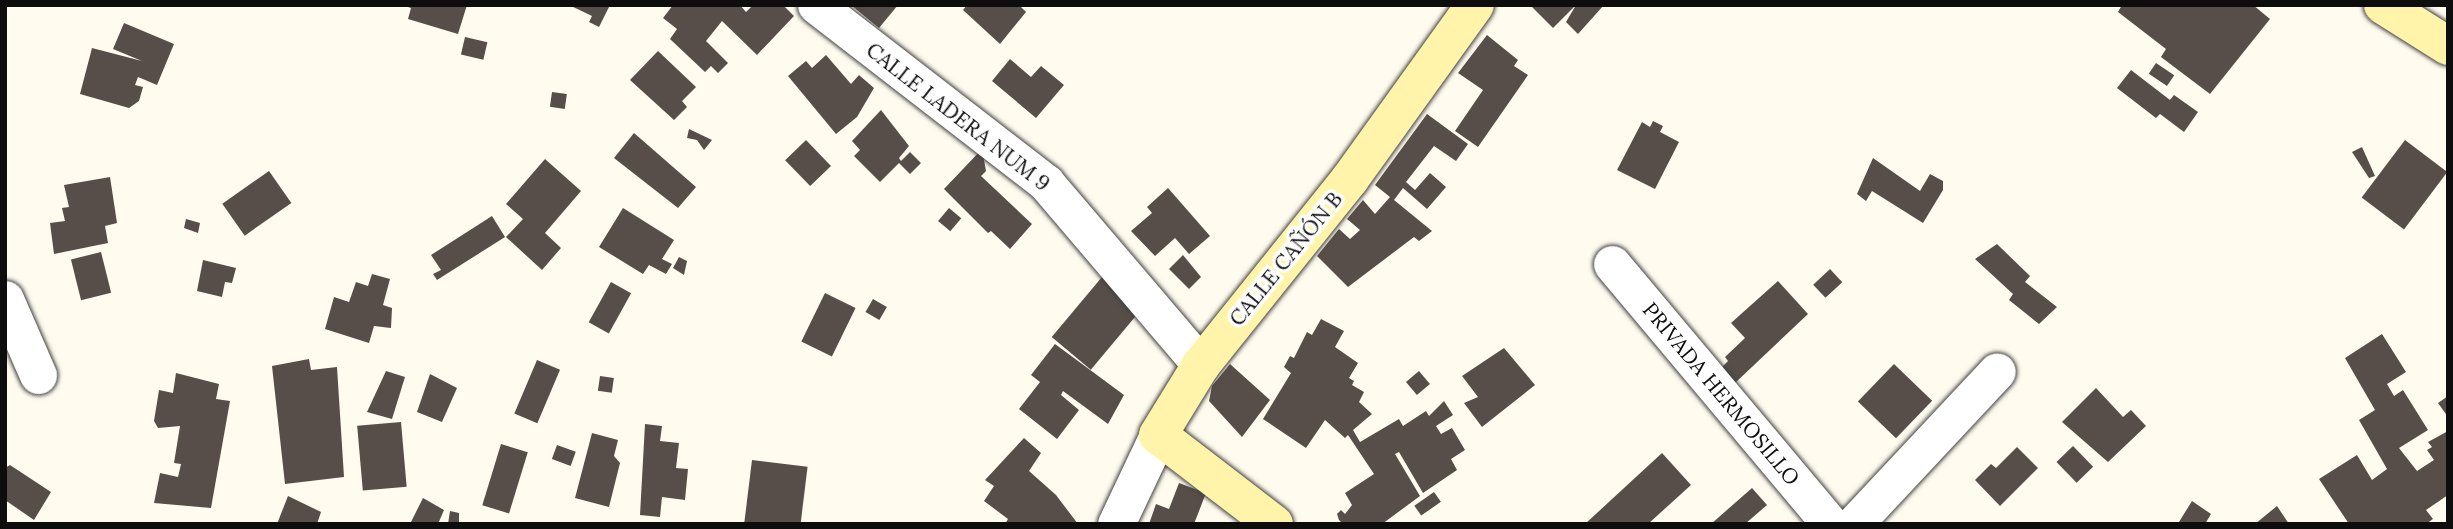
<!DOCTYPE html>
<html>
<head>
<meta charset="utf-8">
<style>
	body { margin:0 }
	#map { position:relative; width:2453px; height:529px; overflow:hidden; background:#fffbee; font-family:Lora,serif }
	div>[style] { position:absolute }
	.building>* { inset:0; background:#574e49; transform-origin:0 0 }
	.roads { filter:drop-shadow(0 0 2px #404040) drop-shadow(0 0 2px #404040) }
	.street>* { height:37px; margin:-18.5px; padding:0 18.5px; transform-origin:18.5px; border-radius:18.5px; background:#fff }
	.secondary>* { height:38px; margin:-19px; padding:0 19px; transform-origin:19px; border-radius:19px; background:#fff4a9 }
	span { translate:-50% -50%; white-space:nowrap; text-align:center; line-height:1.15; -webkit-text-stroke:7px #fff; paint-order:stroke }
	.street-label { font-size:21px; color:#0d0d0d }
	.frame { position:absolute; inset:0; border:7px solid #0d0d0d; pointer-events:none }
</style>
</head>
<body>
<div id="map">
	<div class="building">
		<i style="clip-path:polygon(467px 5px,458px 34px,408px 19px,411px 8px,405px 6px)"></i>
		<i style="clip-path:polygon(569px 5px,610px 5px,599px 27px,589px 22px,592px 16px)"></i>
		<i style="clip-path:polygon(673px 5px,740px 5px,746px 12px,753px 5px,783px 5px,794px 16px,757px 55px,722px 21px,706px 41px,728px 63px,718px 73px,711px 66px,705px 72px,670px 39px,677px 29px,663px 18px)"></i>
		<i style="clip-path:polygon(851px 5px,898px 5px,879px 28px)"></i>
		<i style="clip-path:polygon(967px 5px,1019px 5px,1026px 12px,1000px 44px,963px 10px)"></i>
		<i style="clip-path:polygon(1530px 5px,1604px 5px,1578px 34px,1566px 22px,1576px 5px,1553px 28px)"></i>
		<i style="clip-path:polygon(2122px 5px,2253px 5px,2270px 19px,2210px 94px,2161px 57px,2166px 49px,2118px 12px)"></i>
		<i style="clip-path:polygon(124px 23px,174px 44px,157px 85px,138px 77px,135px 85px,143px 87px,139px 101px,129px 108px,80px 94px,92px 48px,142px 61px,113px 49px)"></i>
		<i style="clip-path:polygon(1487px 35px,1518px 60px,1514px 66px,1528px 75px,1478px 147px,1455px 131px,1483px 90px,1458px 73px)"></i>
		<i style="left:465px;top:37px;width:23px;height:18px;rotate:13deg"></i>
		<i style="clip-path:polygon(658px 51px,696px 87px,682px 101px,687px 107px,674px 120px,630px 80px)"></i>
		<i style="clip-path:polygon(826px 55px,851px 84px,859px 75px,874px 88px,857px 117px,836px 134px,788px 76px,806px 61px,812px 68px)"></i>
		<i style="clip-path:polygon(1010px 59px,1031px 77px,1041px 66px,1064px 85px,1036px 118px,992px 81px)"></i>
		<i style="left:2156px;top:63px;width:22px;height:13px;rotate:34deg"></i>
		<i style="clip-path:polygon(2131px 70px,2170px 100px,2174px 95px,2198px 112px,2184px 132px,2160px 114px,2156px 118px,2117px 88px)"></i>
		<i style="left:552px;top:92px;width:15px;height:15px;rotate:8deg"></i>
		<i style="clip-path:polygon(881px 110px,909px 146px,899px 158px,901px 161px,910px 152px,921px 163px,910px 174px,899px 163px,880px 182px,854px 156px,860px 150px,852px 141px)"></i>
		<i style="clip-path:polygon(1427px 114px,1468px 144px,1456px 161px,1434px 146px,1406px 182px,1415px 190px,1430px 173px,1446px 187px,1427px 209px,1403px 188px,1394px 200px,1432px 231px,1419px 241px,1414px 237px,1348px 287px,1317px 256px,1339px 229px,1350px 239px,1360px 230px,1347px 219px,1363px 200px,1375px 214px,1390px 197px,1375px 185px)"></i>
		<i style="clip-path:polygon(1653px 121px,1663px 126px,1660px 132px,1679px 142px,1655px 189px,1617px 170px,1642px 122px,1650px 127px)"></i>
		<i style="clip-path:polygon(689px 129px,712px 140px,704px 150px,697px 140px,687px 138px)"></i>
		<i style="clip-path:polygon(634px 133px,696px 187px,678px 208px,614px 158px)"></i>
		<i style="left:806px;top:140px;width:36px;height:29px;rotate:46deg"></i>
		<i style="left:2405px;top:140px;width:53px;height:72px;rotate:37deg"></i>
		<i style="clip-path:polygon(2362px 147px,2375px 176px,2369px 178px,2352px 152px)"></i>
		<i style="clip-path:polygon(982px 149px,986px 171px,981px 176px,1032px 224px,1010px 249px,991px 231px,988px 233px,944px 189px)"></i>
		<i style="clip-path:polygon(1873px 158px,1920px 191px,1930px 174px,1943px 181px,1943px 190px,1923px 223px,1872px 191px,1866px 201px,1857px 194px)"></i>
		<i style="clip-path:polygon(545px 159px,581px 191px,545px 233px,561px 248px,542px 270px,506px 237px,523px 219px,506px 204px)"></i>
		<i style="left:269px;top:171px;width:39px;height:57px;rotate:55deg"></i>
		<i style="clip-path:polygon(110px 177px,117px 223px,105px 226px,108px 243px,54px 254px,50px 223px,65px 221px,62px 208px,69px 207px,64px 185px)"></i>
		<i style="clip-path:polygon(1168px 188px,1210px 236px,1189px 254px,1175px 238px,1155px 256px,1131px 231px,1152px 213px,1147px 207px)"></i>
		<i style="clip-path:polygon(623px 208px,674px 240px,662px 259px,672px 264px,666px 274px,649px 265px,643px 274px,599px 247px)"></i>
		<i style="left:949px;top:208px;width:16px;height:17px;rotate:40deg"></i>
		<i style="clip-path:polygon(492px 216px,505px 237px,437px 280px,433px 274px,441px 270px,431px 255px)"></i>
		<i style="clip-path:polygon(186px 219px,200px 223px,198px 233px,184px 228px)"></i>
		<i style="clip-path:polygon(1997px 244px,2030px 276px,2025px 282px,2057px 307px,2039px 324px,2009px 300px,2013px 294px,1975px 259px)"></i>
		<i style="left:101px;top:252px;width:42px;height:31px;rotate:76deg"></i>
		<i style="clip-path:polygon(1183px 255px,1201px 277px,1189px 289px,1169px 269px)"></i>
		<i style="clip-path:polygon(679px 257px,687px 261px,684px 275px,673px 268px)"></i>
		<i style="clip-path:polygon(203px 260px,236px 268px,232px 283px,225px 282px,222px 297px,197px 291px)"></i>
		<i style="left:1830px;top:269px;width:18px;height:23px;rotate:47deg"></i>
		<i style="left:1107px;top:271px;width:51px;height:86px;rotate:40deg"></i>
		<i style="clip-path:polygon(372px 274px,390px 279px,383px 305px,392px 308px,391px 328px,374px 326px,369px 343px,325px 329px,334px 297px,349px 302px,356px 282px,368px 286px)"></i>
		<i style="clip-path:polygon(1778px 281px,1808px 314px,1735px 383px,1721px 368px,1728px 361px,1725px 357px,1745px 338px,1731px 323px)"></i>
		<i style="left:611px;top:282px;width:23px;height:46px;rotate:29deg"></i>
		<i style="left:825px;top:293px;width:34px;height:54px;rotate:26deg"></i>
		<i style="left:873px;top:299px;width:16px;height:15px;rotate:30deg"></i>
		<i style="clip-path:polygon(1321px 319px,1344px 331px,1335px 347px,1358px 363px,1349px 378px,1354px 381px,1352px 385px,1364px 392px,1359px 402px,1372px 414px,1353px 430px,1360px 442px,1399px 419px,1403px 426px,1426px 411px,1429px 416px,1444px 401px,1453px 415px,1436px 426px,1441px 434px,1452px 428px,1465px 450px,1451px 459px,1457px 470px,1423px 493px,1399px 452px,1395px 454px,1420px 496px,1382px 524px,1343px 524px,1339px 520px,1337px 514px,1341px 510px,1345px 514px,1352px 505px,1345px 493px,1374px 474px,1348px 435px,1345px 438px,1325px 420px,1306px 448px,1263px 419px,1291px 373px,1284px 367px,1290px 356px,1294px 358px,1307px 332px,1312px 335px)"></i>
		<i style="clip-path:polygon(2382px 334px,2406px 372px,2387px 384px,2394px 396px,2403px 390px,2428px 430px,2399px 448px,2417px 471px,2434px 460px,2427px 450px,2432px 447px,2428px 442px,2448px 431px,2448px 495px,2426px 510px,2433px 519px,2426px 524px,2349px 524px,2319px 479px,2357px 455px,2372px 480px,2387px 469px,2359px 420px,2375px 410px,2345px 358px)"></i>
		<i style="clip-path:polygon(1055px 344px,1124px 395px,1108px 424px,1063px 391px,1061px 395px,1079px 410px,1057px 439px,1019px 409px,1040px 382px,1031px 375px)"></i>
		<i style="clip-path:polygon(1504px 348px,1535px 385px,1482px 427px,1464px 403px,1478px 397px,1462px 376px)"></i>
		<i style="clip-path:polygon(309px 359px,311px 370px,337px 367px,344px 477px,285px 484px,272px 366px)"></i>
		<i style="left:537px;top:360px;width:25px;height:58px;rotate:23deg"></i>
		<i style="clip-path:polygon(1230px 364px,1270px 400px,1242px 437px,1209px 401px,1212px 386px)"></i>
		<i style="left:1894px;top:364px;width:53px;height:52px;rotate:44deg"></i>
		<i style="clip-path:polygon(386px 371px,405px 377px,392px 419px,367px 412px)"></i>
		<i style="left:1419px;top:371px;width:17px;height:17px;rotate:50deg"></i>
		<i style="clip-path:polygon(176px 373px,219px 384px,216px 399px,230px 401px,211px 508px,154px 503px,160px 473px,178px 477px,181px 464px,174px 463px,180px 426px,158px 428px,154px 421px,159px 390px,173px 393px)"></i>
		<i style="clip-path:polygon(430px 374px,457px 388px,442px 422px,417px 412px)"></i>
		<i style="left:600px;top:376px;width:14px;height:15px;rotate:8deg"></i>
		<i style="clip-path:polygon(2096px 388px,2123px 417px,2131px 410px,2146px 426px,2108px 462px,2062px 422px)"></i>
		<i style="clip-path:polygon(2448px 396px,2448px 417px,2438px 403px)"></i>
		<i style="left:401px;top:422px;width:65px;height:44px;rotate:85deg"></i>
		<i style="clip-path:polygon(645px 424px,662px 426px,660px 441px,679px 443px,676px 468px,688px 469px,685px 500px,662px 497px,660px 517px,640px 515px)"></i>
		<i style="clip-path:polygon(592px 433px,618px 440px,614px 456px,620px 463px,609px 507px,575px 498px)"></i>
		<i style="clip-path:polygon(1024px 438px,1041px 453px,1029px 471px,1056px 495px,1078px 524px,1005px 524px,1008px 519px,984px 501px,994px 486px,985px 480px)"></i>
		<i style="left:501px;top:444px;width:28px;height:64px;rotate:17deg"></i>
		<i style="left:557px;top:445px;width:20px;height:15px;rotate:20deg"></i>
		<i style="left:2073px;top:446px;width:29px;height:23px;rotate:46deg"></i>
		<i style="clip-path:polygon(2017px 447px,2038px 468px,2000px 506px,1975px 480px,1991px 464px,1996px 468px)"></i>
		<i style="clip-path:polygon(1662px 453px,1691px 485px,1648px 524px,1585px 524px)"></i>
		<i style="left:752px;top:460px;width:56px;height:64px;rotate:7deg"></i>
		<i style="clip-path:polygon(10px 465px,51px 492px,34px 520px,5px 500px,5px 468px)"></i>
		<i style="clip-path:polygon(1179px 483px,1206px 493px,1194px 524px,1149px 524px,1156px 504px,1169px 509px)"></i>
		<i style="clip-path:polygon(1752px 488px,1767px 505px,1745px 524px,1711px 524px)"></i>
		<i style="left:1434px;top:492px;width:12px;height:24px;rotate:55deg"></i>
		<i style="clip-path:polygon(288px 496px,321px 512px,317px 524px,277px 524px)"></i>
		<i style="clip-path:polygon(423px 498px,444px 510px,438px 524px,410px 524px)"></i>
		<i style="clip-path:polygon(2192px 501px,2211px 514px,2205px 524px,2179px 522px)"></i>
		<i style="clip-path:polygon(2277px 506px,2289px 524px,2255px 524px)"></i>
		<i style="clip-path:polygon(450px 511px,459px 513px,459px 524px,448px 524px)"></i>
	</div>
	<div class="roads">
		<div class="street">
			<i style="left:816px;top:5px;width:291px;rotate:37.7deg"></i>
			<i style="left:1046px;top:183px;width:239px;rotate:49.6deg"></i>
			<i style="left:1612px;top:264px;width:339px;rotate:50deg"></i>
			<i style="left:5px;top:299px;width:83px;rotate:66.5deg"></i>
			<i style="left:1116px;top:524px;width:98px;rotate:-64.7deg"></i>
			<i style="left:1854px;top:524px;width:209px;rotate:-46.9deg"></i>
		</div>
		<div class="secondary">
			<i style="left:2383px;top:5px;width:77px;rotate:32.2deg"></i>
			<i style="left:1274px;top:524px;width:146px;rotate:-142.5deg"></i>
			<i style="left:1158px;top:435px;width:82px;rotate:-58.4deg"></i>
			<i style="left:1201px;top:365px;width:238px;rotate:-51.3deg"></i>
			<i style="left:1350px;top:179px;width:214px;rotate:-54.3deg"></i>
		</div>
	</div>
	<div class="street-label">
		<span style="left:958px;top:117px;rotate:38deg">CALLE LADERA NUM 9</span>
		<span style="left:1286px;top:259px;rotate:-51deg">CALLE CAÑÓN B</span>
		<span style="left:1721px;top:394px;rotate:50deg">PRIVADA HERMOSILLO</span>
	</div>
	<div class="frame"></div>
</div>
</body>
</html>
